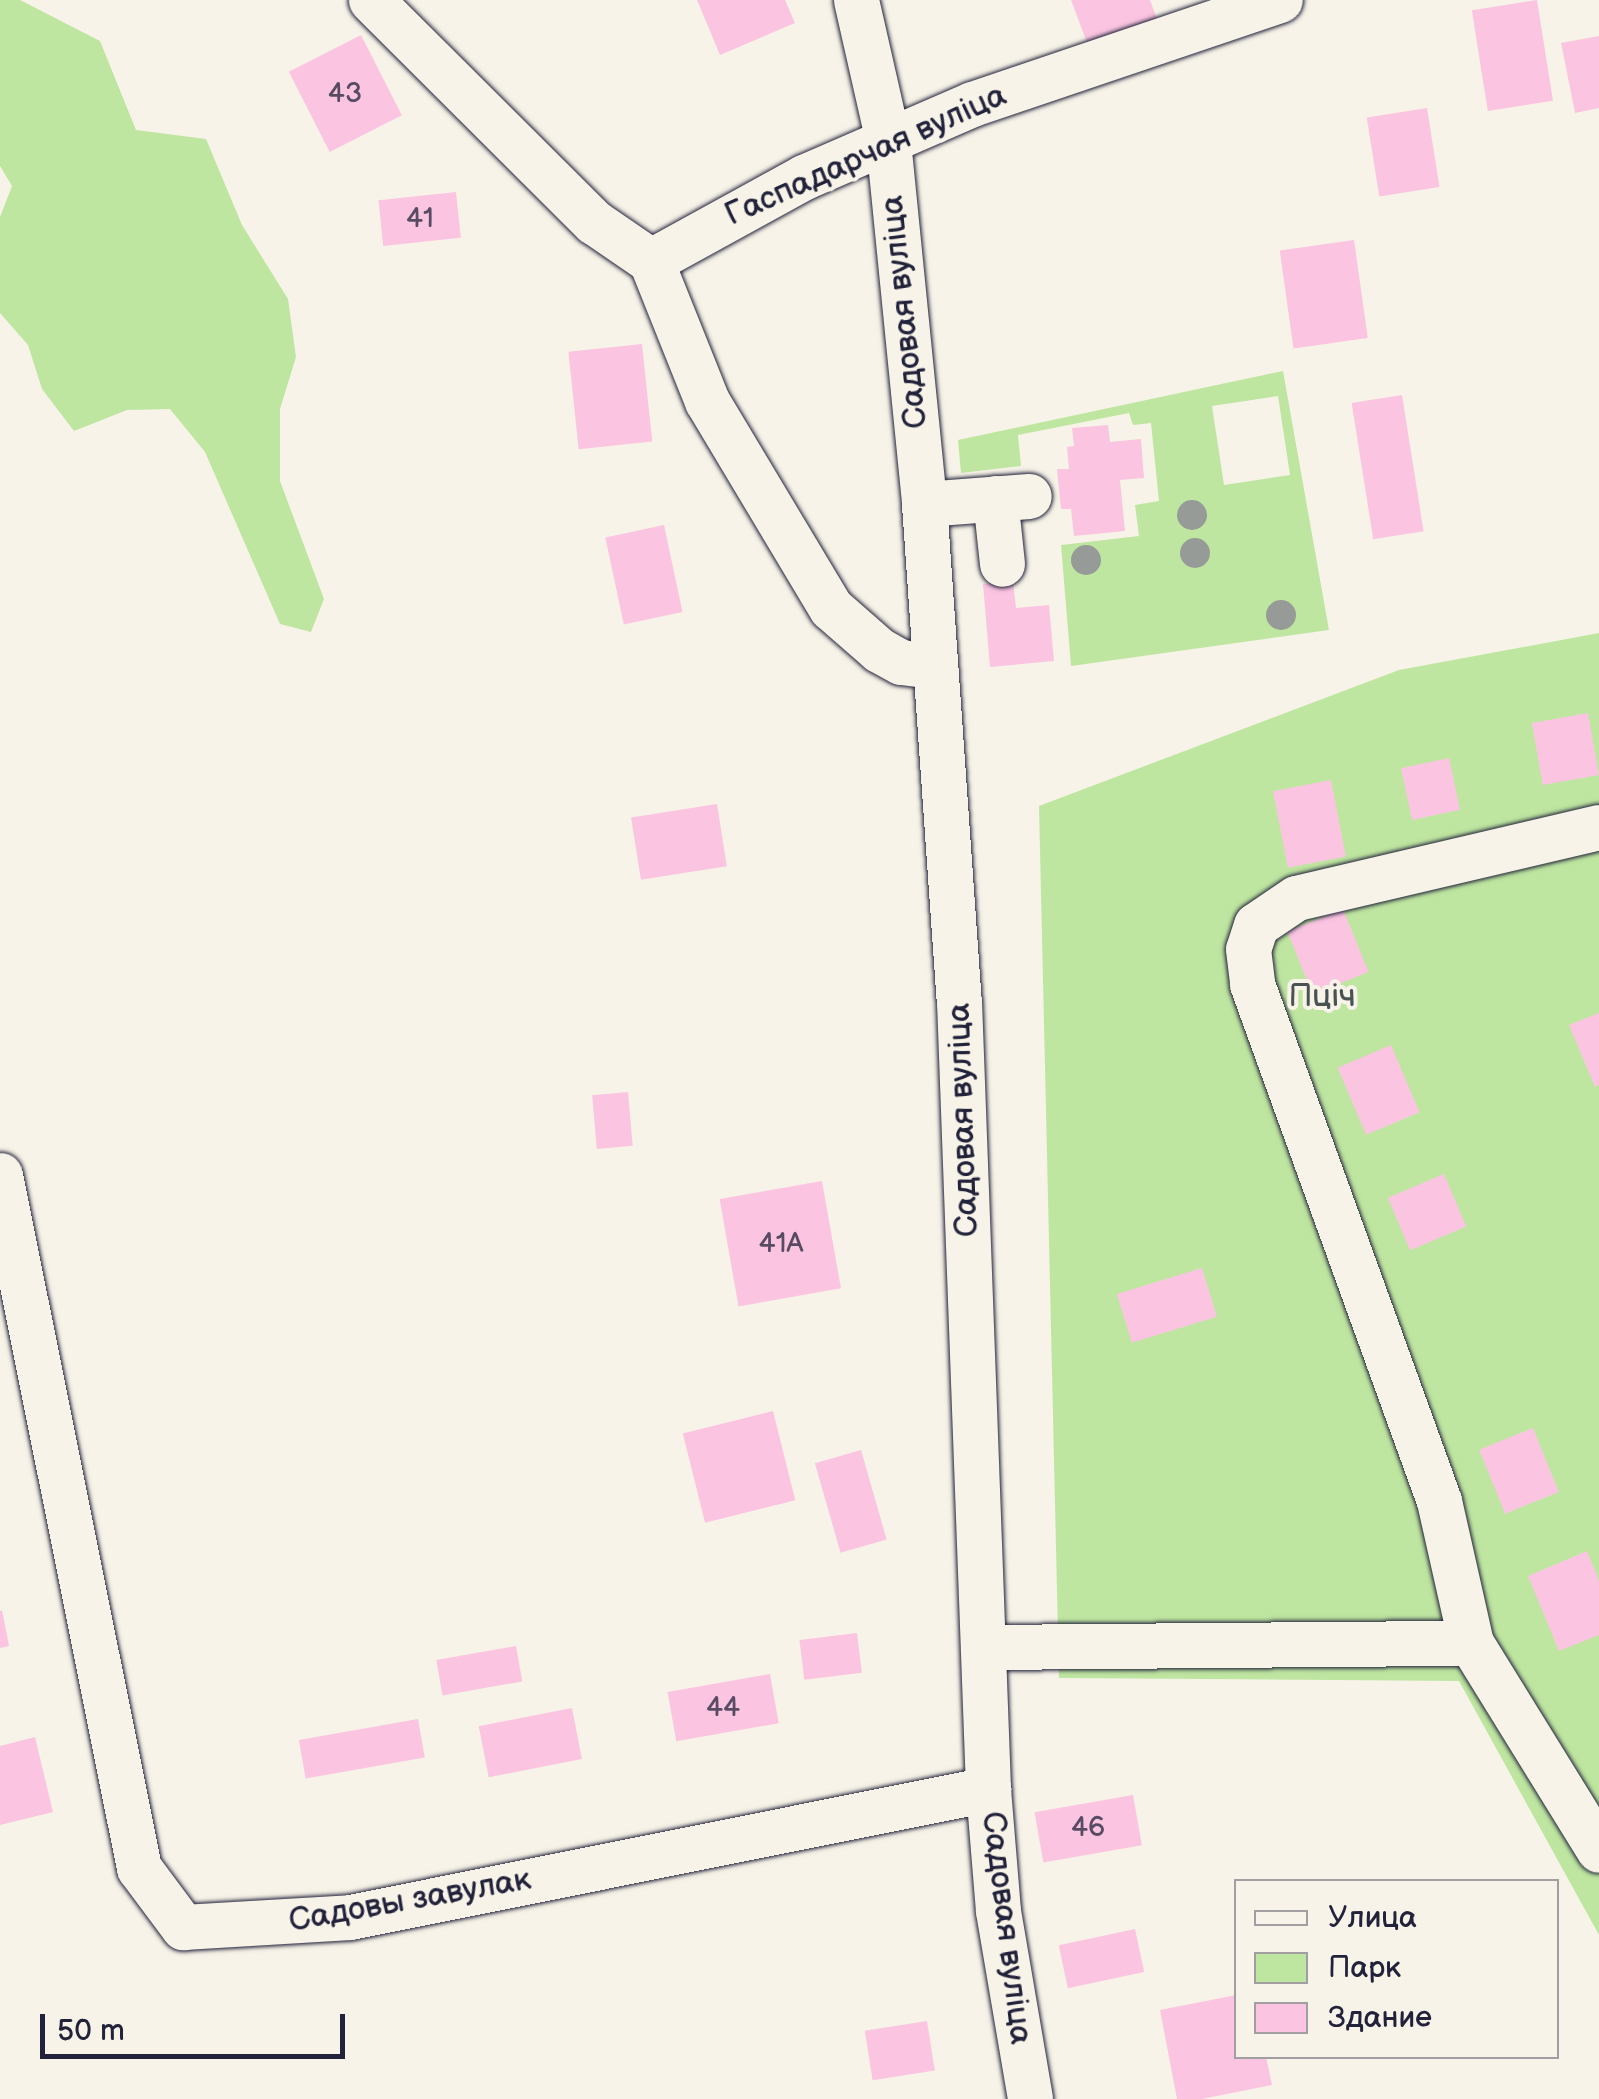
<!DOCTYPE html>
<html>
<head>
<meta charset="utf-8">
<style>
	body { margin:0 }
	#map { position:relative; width:1599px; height:2099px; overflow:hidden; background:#f7f3e8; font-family:"Balsamiq Sans",sans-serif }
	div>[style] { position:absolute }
	.green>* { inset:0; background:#bfe6a1 }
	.building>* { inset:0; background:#fbc5e1; transform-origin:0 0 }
	.roads { filter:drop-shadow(0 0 2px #22223b) drop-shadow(0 0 2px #22223b) }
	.minor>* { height:45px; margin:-22.5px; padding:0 22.5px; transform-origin:22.5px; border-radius:22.5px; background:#f7f3e8 }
	.trees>* { width:30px; height:30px; margin:-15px; border-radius:50%; background:#979b97 }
	span { translate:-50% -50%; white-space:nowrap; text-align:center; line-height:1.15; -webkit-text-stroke:8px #f7f3e8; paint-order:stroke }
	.number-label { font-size:28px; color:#584b64 }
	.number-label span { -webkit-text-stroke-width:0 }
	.street-label { font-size:32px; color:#22223b }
	.park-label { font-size:32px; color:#495354 }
	.legend { position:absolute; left:1234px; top:1879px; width:325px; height:180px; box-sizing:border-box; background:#f7f3e8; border:2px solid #a29fa3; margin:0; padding:12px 18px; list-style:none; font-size:30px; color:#22223b }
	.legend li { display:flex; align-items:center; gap:20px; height:50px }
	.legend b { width:50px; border:2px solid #a29fa3 }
	.scale { position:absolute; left:40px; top:2014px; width:305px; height:45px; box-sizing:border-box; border:5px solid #22223b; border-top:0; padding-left:12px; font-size:30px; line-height:35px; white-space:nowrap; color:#22223b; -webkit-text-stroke:8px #f7f3e8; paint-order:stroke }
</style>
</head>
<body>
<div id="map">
	<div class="green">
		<i style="clip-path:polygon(0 0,20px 0,100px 41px,136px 130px,206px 139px,242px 225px,288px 299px,296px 357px,280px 409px,280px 481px,324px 599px,311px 632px,280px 624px,205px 452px,170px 409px,127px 410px,74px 431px,42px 389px,28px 345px,0 313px,0 217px,12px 186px,0 166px)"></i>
		<i style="clip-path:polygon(evenodd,1283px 371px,1329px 630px,1071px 666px,1061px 545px,1139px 536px,1135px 505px,1159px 501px,1151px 423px,1133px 425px,1129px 413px,1018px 435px,1021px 466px,961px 473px,958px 440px,1283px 371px,1278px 396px,1290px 475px,1224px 485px,1212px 406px,1278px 396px)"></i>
		<i style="clip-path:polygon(1599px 633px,1599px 1935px,1459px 1681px,1059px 1678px,1039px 806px,1399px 670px)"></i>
	</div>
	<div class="building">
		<i style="clip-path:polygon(697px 0,785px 0,795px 23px,720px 55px)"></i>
		<i style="clip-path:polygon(1071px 0,1150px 0,1158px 22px,1089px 48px)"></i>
		<i style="left:1537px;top:0;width:102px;height:66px;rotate:81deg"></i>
		<i style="left:361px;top:35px;width:90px;height:81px;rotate:63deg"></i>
		<i style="clip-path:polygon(1599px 36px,1599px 108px,1575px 113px,1561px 43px)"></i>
		<i style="left:1427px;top:108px;width:80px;height:61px;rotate:81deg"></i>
		<i style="left:456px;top:192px;width:46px;height:78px;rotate:84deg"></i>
		<i style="left:1354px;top:240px;width:99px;height:75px;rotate:82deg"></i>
		<i style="left:642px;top:344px;width:98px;height:74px;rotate:84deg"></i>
		<i style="left:1402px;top:395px;width:138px;height:51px;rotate:81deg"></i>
		<i style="clip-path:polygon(1108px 425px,1110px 442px,1141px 439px,1144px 478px,1120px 480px,1125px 531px,1074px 536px,1071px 509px,1061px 509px,1057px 469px,1069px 469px,1067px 447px,1074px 446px,1072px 428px)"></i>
		<i style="left:664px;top:525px;width:89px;height:60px;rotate:78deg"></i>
		<i style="clip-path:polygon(1013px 581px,1016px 608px,1049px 605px,1054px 661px,990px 667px,983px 584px)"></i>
		<i style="left:1588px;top:713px;width:63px;height:57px;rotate:80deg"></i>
		<i style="left:1449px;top:758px;width:53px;height:49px;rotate:78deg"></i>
		<i style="left:1331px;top:780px;width:78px;height:59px;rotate:79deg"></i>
		<i style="left:717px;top:804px;width:63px;height:87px;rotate:81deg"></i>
		<i style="left:1343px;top:909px;width:68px;height:60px;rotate:68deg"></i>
		<i style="clip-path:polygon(1599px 1013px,1599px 1085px,1595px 1087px,1569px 1025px)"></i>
		<i style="left:1391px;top:1045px;width:73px;height:58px;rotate:67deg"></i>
		<i style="left:628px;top:1092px;width:54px;height:36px;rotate:85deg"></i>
		<i style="left:1444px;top:1174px;width:57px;height:61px;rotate:67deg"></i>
		<i style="left:822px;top:1181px;width:109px;height:104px;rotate:80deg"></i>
		<i style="left:1202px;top:1268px;width:51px;height:89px;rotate:73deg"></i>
		<i style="left:773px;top:1411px;width:92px;height:93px;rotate:76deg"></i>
		<i style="left:1533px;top:1428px;width:69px;height:58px;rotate:68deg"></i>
		<i style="left:861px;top:1450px;width:93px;height:48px;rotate:74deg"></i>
		<i style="clip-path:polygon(1587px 1551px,1599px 1581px,1599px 1635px,1559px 1651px,1528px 1576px)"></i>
		<i style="clip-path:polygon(2px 1610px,9px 1646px,0 1648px,0 1611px)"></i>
		<i style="left:857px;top:1633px;width:40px;height:58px;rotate:83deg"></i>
		<i style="left:516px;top:1646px;width:36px;height:81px;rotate:80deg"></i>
		<i style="left:770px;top:1674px;width:50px;height:104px;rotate:80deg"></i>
		<i style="left:572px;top:1708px;width:52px;height:95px;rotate:79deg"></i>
		<i style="left:418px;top:1719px;width:39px;height:121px;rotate:80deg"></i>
		<i style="clip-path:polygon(35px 1737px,53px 1812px,0 1825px,0 1746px)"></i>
		<i style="left:1133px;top:1795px;width:51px;height:100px;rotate:80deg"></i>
		<i style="left:1135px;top:1929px;width:44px;height:78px;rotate:78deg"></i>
		<i style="clip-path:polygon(1236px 1995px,1236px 2056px,1266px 2056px,1272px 2085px,1202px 2099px,1177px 2099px,1160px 2010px)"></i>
		<i style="left:927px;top:2021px;width:50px;height:63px;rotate:81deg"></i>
	</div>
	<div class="roads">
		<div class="minor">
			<i style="left:371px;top:0;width:315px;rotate:44.9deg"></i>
			<i style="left:594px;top:222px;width:69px;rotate:34.4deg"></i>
			<i style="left:651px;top:261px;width:175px;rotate:-28.8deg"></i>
			<i style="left:804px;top:177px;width:183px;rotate:-23.5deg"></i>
			<i style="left:972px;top:104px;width:325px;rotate:-18.7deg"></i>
			<i style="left:856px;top:0;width:145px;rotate:77.2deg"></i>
			<i style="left:888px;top:141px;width:365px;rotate:84.3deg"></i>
			<i style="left:924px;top:504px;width:498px;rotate:86deg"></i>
			<i style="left:959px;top:1001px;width:789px;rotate:87.89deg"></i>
			<i style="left:988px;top:1789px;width:122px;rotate:85.3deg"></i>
			<i style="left:998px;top:1911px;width:191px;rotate:80.3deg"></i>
			<i style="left:651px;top:261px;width:151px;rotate:68.2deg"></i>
			<i style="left:707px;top:401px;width:241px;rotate:59.1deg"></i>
			<i style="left:831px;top:608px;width:64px;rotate:41.2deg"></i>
			<i style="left:879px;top:650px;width:25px;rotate:29deg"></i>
			<i style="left:901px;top:662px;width:32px;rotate:7deg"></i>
			<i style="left:995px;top:498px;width:66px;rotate:83.9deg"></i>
			<i style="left:924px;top:504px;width:105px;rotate:-4.4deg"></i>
			<i style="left:1599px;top:827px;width:311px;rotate:166.8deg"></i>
			<i style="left:1296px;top:898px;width:48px;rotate:146deg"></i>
			<i style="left:1256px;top:925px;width:25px;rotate:108deg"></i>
			<i style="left:1248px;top:949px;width:35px;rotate:83deg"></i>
			<i style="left:1252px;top:984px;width:550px;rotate:70.11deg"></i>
			<i style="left:1439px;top:1501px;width:146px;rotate:77.3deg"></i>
			<i style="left:1471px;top:1643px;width:243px;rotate:58.3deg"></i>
			<i style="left:0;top:1175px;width:707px;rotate:78.66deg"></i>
			<i style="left:139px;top:1868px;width:74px;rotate:53.3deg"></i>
			<i style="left:183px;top:1927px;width:167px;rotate:-3.4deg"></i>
			<i style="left:350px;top:1917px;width:651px;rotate:-11.34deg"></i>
			<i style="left:985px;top:1647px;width:486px;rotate:-0.5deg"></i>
		</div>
	</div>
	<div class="trees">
		<i style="left:1192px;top:515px"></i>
		<i style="left:1195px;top:553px"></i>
		<i style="left:1086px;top:560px"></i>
		<i style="left:1281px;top:615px"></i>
	</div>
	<div class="number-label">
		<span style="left:345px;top:94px">43</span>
		<span style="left:420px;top:219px">41</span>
		<span style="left:781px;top:1244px">41А</span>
		<span style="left:723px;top:1708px">44</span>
		<span style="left:1088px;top:1828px">46</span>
	</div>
	<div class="street-label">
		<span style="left:866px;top:156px;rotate:-24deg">Гаспадарчая вуліца</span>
		<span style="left:905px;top:312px;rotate:-96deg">Садовая вуліца</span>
		<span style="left:964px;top:1120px;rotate:-92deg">Садовая вуліца</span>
		<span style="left:410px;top:1901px;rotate:-10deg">Садовы завулак</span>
		<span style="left:1006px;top:1928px;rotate:83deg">Садовая вуліца</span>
	</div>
	<div class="park-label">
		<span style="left:1322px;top:997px">Пціч</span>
	</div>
	<ul class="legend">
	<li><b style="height:12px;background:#f7f3e8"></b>Улица</li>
	<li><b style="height:28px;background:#bfe6a1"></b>Парк</li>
	<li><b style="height:28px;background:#fbc5e1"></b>Здание</li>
	</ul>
	<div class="scale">50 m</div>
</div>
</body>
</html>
